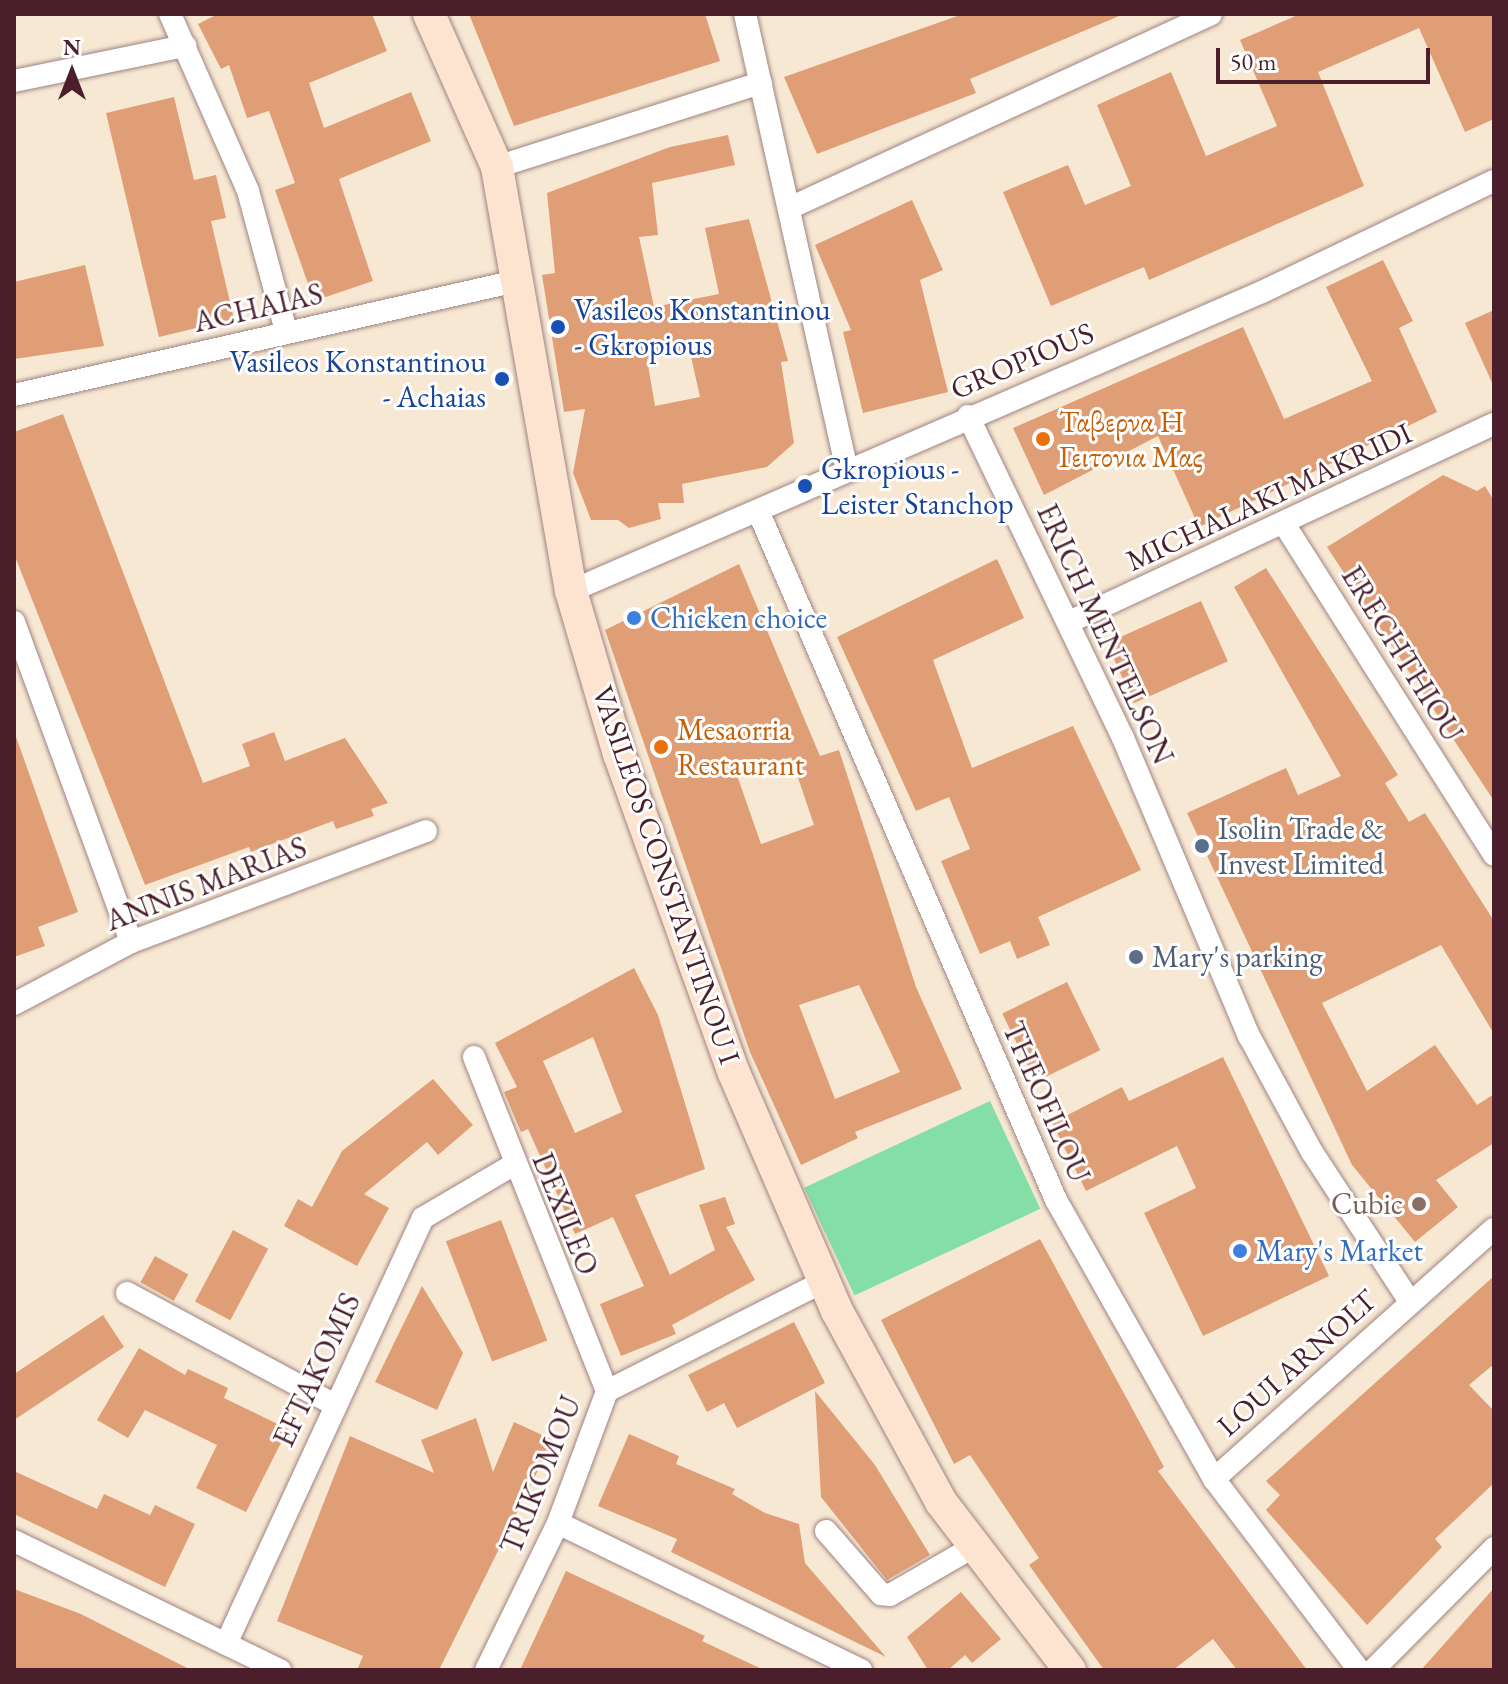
<!DOCTYPE html>
<html>
<head>
<meta charset="utf-8">
<style>
	body { margin:0 }
	#map { position:relative; width:1508px; height:1684px; overflow:hidden; background:#f7e8d4; font-family:"EB Garamond",serif }
	div>[style] { position:absolute }
	.green>* { inset:0; background:#84dfa6; transform-origin:0 0 }
	.building>* { inset:0; background:#e09e76; transform-origin:0 0 }
	.roads { filter:drop-shadow(0 0 2px #a08480) drop-shadow(0 0 2px #a08480) }
	.minor>* { height:22px; margin:-11px; padding:0 11px; transform-origin:11px; border-radius:11px; background:#fff }
	.secondary>* { height:32px; margin:-16px; padding:0 16px; transform-origin:16px; border-radius:16px; background:#fde4d1 }
	.dots>* { width:22px; height:22px; translate:-50% -50%; box-sizing:border-box; border:4px solid #fff; border-radius:50% }
	span { translate:-50% -50%; white-space:nowrap; text-align:center; line-height:1.15; -webkit-text-stroke:6px #fff; paint-order:stroke }
	.street-label { font-size:30px; color:#4a1f2b }
	.transit-label { font-size:30px; color:#164399 }
	.left { translate:0 -50%; text-align:left }
	.right { translate:-100% -50%; text-align:right }
	.food-label { font-size:30px; color:#c56008 }
	.shop-label { font-size:30px; color:#366cbe }
	.service-label { font-size:30px; color:#4e5e75 }
	.education-label { font-size:30px; color:#785e54 }
	.frame { position:absolute; inset:0; border:16px solid #4a1f2b; pointer-events:none }
	.north { position:absolute; left:32px; top:32px; width:80px; height:80px; -webkit-text-stroke:6px #fff; paint-order:stroke; rotate:0deg; font-size:22px; font-weight:700; line-height:32px; text-align:center; color:#4a1f2b }
	.north::after { content:''; display:block; margin:auto; width:28px; height:36px; background:#4a1f2b; clip-path:polygon(50% 0,100% 100%,50% 72%,0 100%) }
	.scale { position:absolute; left:1216px; top:48px; width:214px; height:36px; box-sizing:border-box; border:4px solid #4a1f2b; border-top:0; padding-left:10px; font-size:24px; line-height:28px; white-space:nowrap; color:#4a1f2b; -webkit-text-stroke:6px #fff; paint-order:stroke }
</style>
</head>
<body>
<div id="map">
	<div class="green">
		<i style="left:990px;top:1101px;width:119px;height:205px;rotate:65deg"></i>
	</div>
	<div class="building">
		<i style="clip-path:polygon(218px 14px,372px 14px,387px 51px,309px 83px,324px 128px,411px 92px,431px 141px,339px 179px,373px 281px,314px 301px,275px 190px,295px 183px,269px 111px,247px 118px,229px 65px,221px 69px,198px 24px)"></i>
		<i style="clip-path:polygon(469px 14px,705px 14px,720px 61px,514px 126px)"></i>
		<i style="clip-path:polygon(963px 14px,1124px 14px,970px 79px,976px 93px,817px 154px,784px 77px)"></i>
		<i style="clip-path:polygon(1300px 14px,1494px 14px,1494px 119px,1465px 132px,1419px 28px,1318px 72px,1364px 186px,1149px 280px,1144px 267px,1051px 306px,1003px 192px,1068px 165px,1085px 205px,1131px 186px,1097px 105px,1171px 72px,1206px 156px,1277px 126px,1240px 40px)"></i>
		<i style="clip-path:polygon(174px 97px,194px 180px,216px 175px,226px 218px,211px 221px,234px 319px,159px 337px,106px 113px)"></i>
		<i style="clip-path:polygon(evenodd,728px 135px,735px 165px,652px 183px,658px 235px,639px 237px,654px 307px,719px 294px,705px 228px,749px 219px,788px 361px,781px 362px,794px 443px,767px 467px,682px 484px,684px 503px,658px 503px,661px 519px,629px 528px,618px 520px,591px 520px,573px 473px,585px 409px,564px 412px,542px 275px,555px 273px,547px 193px,670px 147px,728px 135px,690px 352px,700px 397px,655px 406px,647px 359px,690px 352px)"></i>
		<i style="clip-path:polygon(912px 200px,943px 270px,920px 280px,948px 392px,863px 413px,843px 332px,851px 330px,815px 245px)"></i>
		<i style="clip-path:polygon(1383px 260px,1413px 321px,1399px 328px,1437px 412px,1199px 527px,1158px 436px,1044px 495px,1013px 428px,1243px 327px,1284px 419px,1372px 381px,1326px 287px)"></i>
		<i style="clip-path:polygon(85px 265px,104px 346px,14px 359px,14px 282px)"></i>
		<i style="clip-path:polygon(1494px 310px,1494px 387px,1465px 323px)"></i>
		<i style="clip-path:polygon(63px 414px,203px 783px,250px 766px,242px 744px,274px 732px,285px 761px,345px 738px,388px 803px,371px 809px,374px 816px,336px 829px,333px 821px,251px 852px,249px 847px,145px 885px,14px 554px,14px 432px)"></i>
		<i style="clip-path:polygon(1443px 475px,1477px 491px,1485px 486px,1494px 501px,1494px 801px,1327px 547px)"></i>
		<i style="clip-path:polygon(997px 559px,1024px 618px,933px 660px,972px 768px,1073px 726px,1141px 870px,1038px 917px,1050px 945px,1017px 959px,1010px 941px,980px 954px,941px 861px,970px 849px,949px 797px,916px 811px,837px 637px)"></i>
		<i style="clip-path:polygon(evenodd,739px 564px,820px 756px,839px 750px,916px 987px,962px 1089px,855px 1132px,858px 1138px,801px 1165px,750px 1052px,605px 630px,739px 564px,791px 757px,814px 825px,761px 844px,738px 778px,791px 757px,739px 564px,859px 985px,900px 1072px,835px 1099px,799px 1005px,859px 985px)"></i>
		<i style="clip-path:polygon(1266px 568px,1398px 775px,1385px 783px,1409px 822px,1425px 813px,1494px 921px,1494px 1034px,1441px 945px,1322px 1003px,1367px 1091px,1435px 1045px,1477px 1105px,1494px 1094px,1494px 1143px,1436px 1180px,1458px 1207px,1415px 1242px,1352px 1165px,1187px 813px,1286px 768px,1298px 795px,1341px 776px,1234px 587px)"></i>
		<i style="left:1201px;top:601px;width:66px;height:103px;rotate:66deg"></i>
		<i style="clip-path:polygon(14px 731px,78px 912px,38px 927px,45px 946px,14px 957px)"></i>
		<i style="clip-path:polygon(evenodd,634px 968px,658px 1015px,705px 1169px,635px 1195px,670px 1275px,715px 1250px,699px 1205px,725px 1197px,735px 1224px,726px 1227px,755px 1280px,672px 1325px,676px 1334px,621px 1356px,600px 1304px,644px 1286px,613px 1217px,575px 1234px,528px 1129px,521px 1132px,504px 1092px,517px 1087px,495px 1043px,634px 968px,593px 1037px,622px 1112px,575px 1133px,543px 1061px,593px 1037px)"></i>
		<i style="left:1067px;top:982px;width:76px;height:72px;rotate:64deg"></i>
		<i style="clip-path:polygon(1223px 1057px,1329px 1276px,1203px 1336px,1144px 1213px,1196px 1188px,1177px 1146px,1086px 1191px,1052px 1123px,1122px 1087px,1129px 1101px)"></i>
		<i style="clip-path:polygon(433px 1079px,473px 1125px,438px 1155px,427px 1142px,364px 1194px,389px 1208px,357px 1266px,284px 1226px,298px 1199px,312px 1207px,342px 1151px)"></i>
		<i style="left:501px;top:1220px;width:129px;height:59px;rotate:69deg"></i>
		<i style="left:233px;top:1230px;width:40px;height:81px;rotate:28deg"></i>
		<i style="clip-path:polygon(1040px 1239px,1164px 1467px,1158px 1471px,1307px 1670px,1237px 1670px,1213px 1639px,1173px 1670px,1104px 1670px,1029px 1565px,1039px 1558px,970px 1455px,954px 1464px,881px 1320px)"></i>
		<i style="left:155px;top:1256px;width:38px;height:30px;rotate:29deg"></i>
		<i style="clip-path:polygon(1494px 1276px,1494px 1364px,1469px 1385px,1494px 1411px,1494px 1483px,1435px 1539px,1442px 1547px,1367px 1625px,1266px 1510px,1280px 1495px,1266px 1481px)"></i>
		<i style="clip-path:polygon(422px 1286px,463px 1353px,437px 1410px,375px 1382px)"></i>
		<i style="clip-path:polygon(103px 1315px,124px 1347px,14px 1420px,14px 1374px)"></i>
		<i style="clip-path:polygon(794px 1322px,825px 1383px,737px 1428px,724px 1403px,707px 1412px,688px 1375px)"></i>
		<i style="clip-path:polygon(139px 1348px,185px 1375px,188px 1369px,228px 1388px,224px 1398px,288px 1429px,246px 1512px,196px 1488px,217px 1445px,145px 1410px,128px 1438px,97px 1420px)"></i>
		<i style="clip-path:polygon(815px 1391px,875px 1465px,930px 1555px,887px 1580px,821px 1497px)"></i>
		<i style="clip-path:polygon(476px 1418px,493px 1472px,514px 1422px,553px 1440px,439px 1670px,357px 1670px,363px 1656px,277px 1621px,350px 1436px,434px 1473px,421px 1440px)"></i>
		<i style="clip-path:polygon(629px 1434px,679px 1456px,676px 1464px,735px 1489px,732px 1494px,765px 1513px,799px 1524px,805px 1563px,886px 1657px,671px 1552px,677px 1539px,598px 1506px)"></i>
		<i style="clip-path:polygon(14px 1471px,97px 1509px,104px 1494px,150px 1515px,155px 1505px,195px 1524px,165px 1587px,14px 1514px)"></i>
		<i style="clip-path:polygon(566px 1571px,705px 1636px,702px 1641px,764px 1670px,520px 1670px)"></i>
		<i style="clip-path:polygon(1494px 1588px,1494px 1670px,1421px 1670px)"></i>
		<i style="clip-path:polygon(14px 1589px,81px 1614px,191px 1670px,14px 1670px)"></i>
		<i style="clip-path:polygon(961px 1592px,1001px 1639px,972px 1663px,965px 1655px,948px 1670px,928px 1670px,907px 1637px)"></i>
	</div>
	<div class="roads">
		<div class="minor">
			<i style="left:170px;top:14px;width:193px;rotate:66.2deg"></i>
			<i style="left:248px;top:191px;width:145px;rotate:74.8deg"></i>
			<i style="left:745px;top:14px;width:468px;rotate:77.4deg"></i>
			<i style="left:14px;top:81px;width:175px;rotate:-11.6deg"></i>
			<i style="left:497px;top:167px;width:277px;rotate:-17.7deg"></i>
			<i style="left:792px;top:207px;width:461px;rotate:-24.7deg"></i>
			<i style="left:14px;top:395px;width:515px;rotate:-12.79deg"></i>
			<i style="left:968px;top:416px;width:357px;rotate:64.3deg"></i>
			<i style="left:1123px;top:738px;width:324px;rotate:67.1deg"></i>
			<i style="left:1249px;top:1036px;width:132px;rotate:61.5deg"></i>
			<i style="left:1312px;top:1152px;width:179px;rotate:56.8deg"></i>
			<i style="left:759px;top:513px;width:748px;rotate:66.62deg"></i>
			<i style="left:1056px;top:1200px;width:321px;rotate:60.5deg"></i>
			<i style="left:1214px;top:1479px;width:240px;rotate:52.8deg"></i>
			<i style="left:1286px;top:527px;width:388px;rotate:57.6deg"></i>
			<i style="left:571px;top:591px;width:753px;rotate:-23.4deg"></i>
			<i style="left:1262px;top:292px;width:257px;rotate:-25.6deg"></i>
			<i style="left:14px;top:622px;width:341px;rotate:69.9deg"></i>
			<i style="left:1069px;top:622px;width:469px;rotate:-25deg"></i>
			<i style="left:14px;top:1004px;width:132px;rotate:-27.9deg"></i>
			<i style="left:131px;top:942px;width:315px;rotate:-20.6deg"></i>
			<i style="left:474px;top:1057px;width:360px;rotate:68.3deg"></i>
			<i style="left:127px;top:1293px;width:234px;rotate:28.3deg"></i>
			<i style="left:1214px;top:1479px;width:375px;rotate:-41.8deg"></i>
			<i style="left:558px;top:1523px;width:337px;rotate:25.9deg"></i>
			<i style="left:826px;top:1531px;width:84px;rotate:48.9deg"></i>
			<i style="left:881px;top:1594px;width:9px;rotate:6deg"></i>
			<i style="left:890px;top:1595px;width:98px;rotate:-30deg"></i>
			<i style="left:14px;top:1541px;width:296px;rotate:25.9deg"></i>
			<i style="left:226px;top:1644px;width:469px;rotate:-65.2deg"></i>
			<i style="left:423px;top:1218px;width:104px;rotate:-30.5deg"></i>
			<i style="left:486px;top:1670px;width:164px;rotate:-63.9deg"></i>
			<i style="left:558px;top:1523px;width:141px;rotate:-69.6deg"></i>
			<i style="left:607px;top:1391px;width:244px;rotate:-26.8deg"></i>
			<i style="left:1373px;top:1670px;width:172px;rotate:-45.2deg"></i>
		</div>
		<div class="secondary">
			<i style="left:429px;top:14px;width:167px;rotate:66deg"></i>
			<i style="left:497px;top:167px;width:430px;rotate:80.1deg"></i>
			<i style="left:571px;top:591px;width:170px;rotate:73.6deg"></i>
			<i style="left:619px;top:754px;width:339px;rotate:70.2deg"></i>
			<i style="left:734px;top:1073px;width:259px;rotate:66.6deg"></i>
			<i style="left:837px;top:1311px;width:217px;rotate:61.4deg"></i>
			<i style="left:941px;top:1502px;width:212px;rotate:52.5deg"></i>
		</div>
	</div>
	<div class="dots">
		<i style="left:558px;top:327px;background:#1a4fb4"></i>
		<i style="left:502px;top:379px;background:#1a4fb4"></i>
		<i style="left:1043px;top:439px;background:#e8710a"></i>
		<i style="left:805px;top:486px;background:#1a4fb4"></i>
		<i style="left:634px;top:618px;background:#3f7fe0"></i>
		<i style="left:661px;top:747px;background:#e8710a"></i>
		<i style="left:1202px;top:846px;background:#5c6f8a"></i>
		<i style="left:1136px;top:957px;background:#5c6f8a"></i>
		<i style="left:1419px;top:1204px;background:#8d6e63"></i>
		<i style="left:1240px;top:1251px;background:#3f7fe0"></i>
	</div>
	<div class="street-label">
		<span style="left:258px;top:308px;rotate:-13deg">ACHAIAS</span>
		<span style="left:1022px;top:361px;rotate:-23deg">GROPIOUS</span>
		<span style="left:1269px;top:497px;rotate:-25deg">MICHALAKI MAKRIDI</span>
		<span style="left:1105px;top:634px;rotate:65deg">ERICH MENTELSON</span>
		<span style="left:1402px;top:654px;rotate:58deg">ERECHTHIOU</span>
		<span style="left:666px;top:875px;rotate:71deg">VASILEOS CONSTANTINOU I</span>
		<span style="left:206px;top:884px;rotate:-21deg">ANNIS MARIAS</span>
		<span style="left:1046px;top:1102px;rotate:66deg">THEOFILOU</span>
		<span style="left:565px;top:1214px;rotate:68deg">DEXILEO</span>
		<span style="left:1297px;top:1363px;rotate:-42deg">LOUI ARNOLT</span>
		<span style="left:317px;top:1370px;rotate:-65deg">EFTAKOMIS</span>
		<span style="left:541px;top:1475px;rotate:-68deg">TRIKOMOU</span>
	</div>
	<div class="transit-label">
		<span class="left" style="left:574px;top:327px">Vasileos Konstantinou<br>- Gkropious</span>
		<span class="right" style="left:486px;top:379px">Vasileos Konstantinou<br>- Achaias</span>
		<span class="left" style="left:821px;top:486px">Gkropious -<br>Leister Stanchop</span>
	</div>
	<div class="food-label">
		<span class="left" style="left:1059px;top:439px">Ταβερνα Η<br>Γειτονια Μας</span>
		<span class="left" style="left:677px;top:747px">Mesaorria<br>Restaurant</span>
	</div>
	<div class="shop-label">
		<span class="left" style="left:650px;top:618px">Chicken choice</span>
		<span class="left" style="left:1256px;top:1251px">Mary's Market</span>
	</div>
	<div class="service-label">
		<span class="left" style="left:1218px;top:846px">Isolin Trade &amp;<br>Invest Limited</span>
		<span class="left" style="left:1152px;top:957px">Mary's parking</span>
	</div>
	<div class="education-label">
		<span class="right" style="left:1403px;top:1204px">Cubic</span>
	</div>
	<div class="frame"></div>
	<div class="north">N</div>
	<div class="scale">50 m</div>
</div>
</body>
</html>
